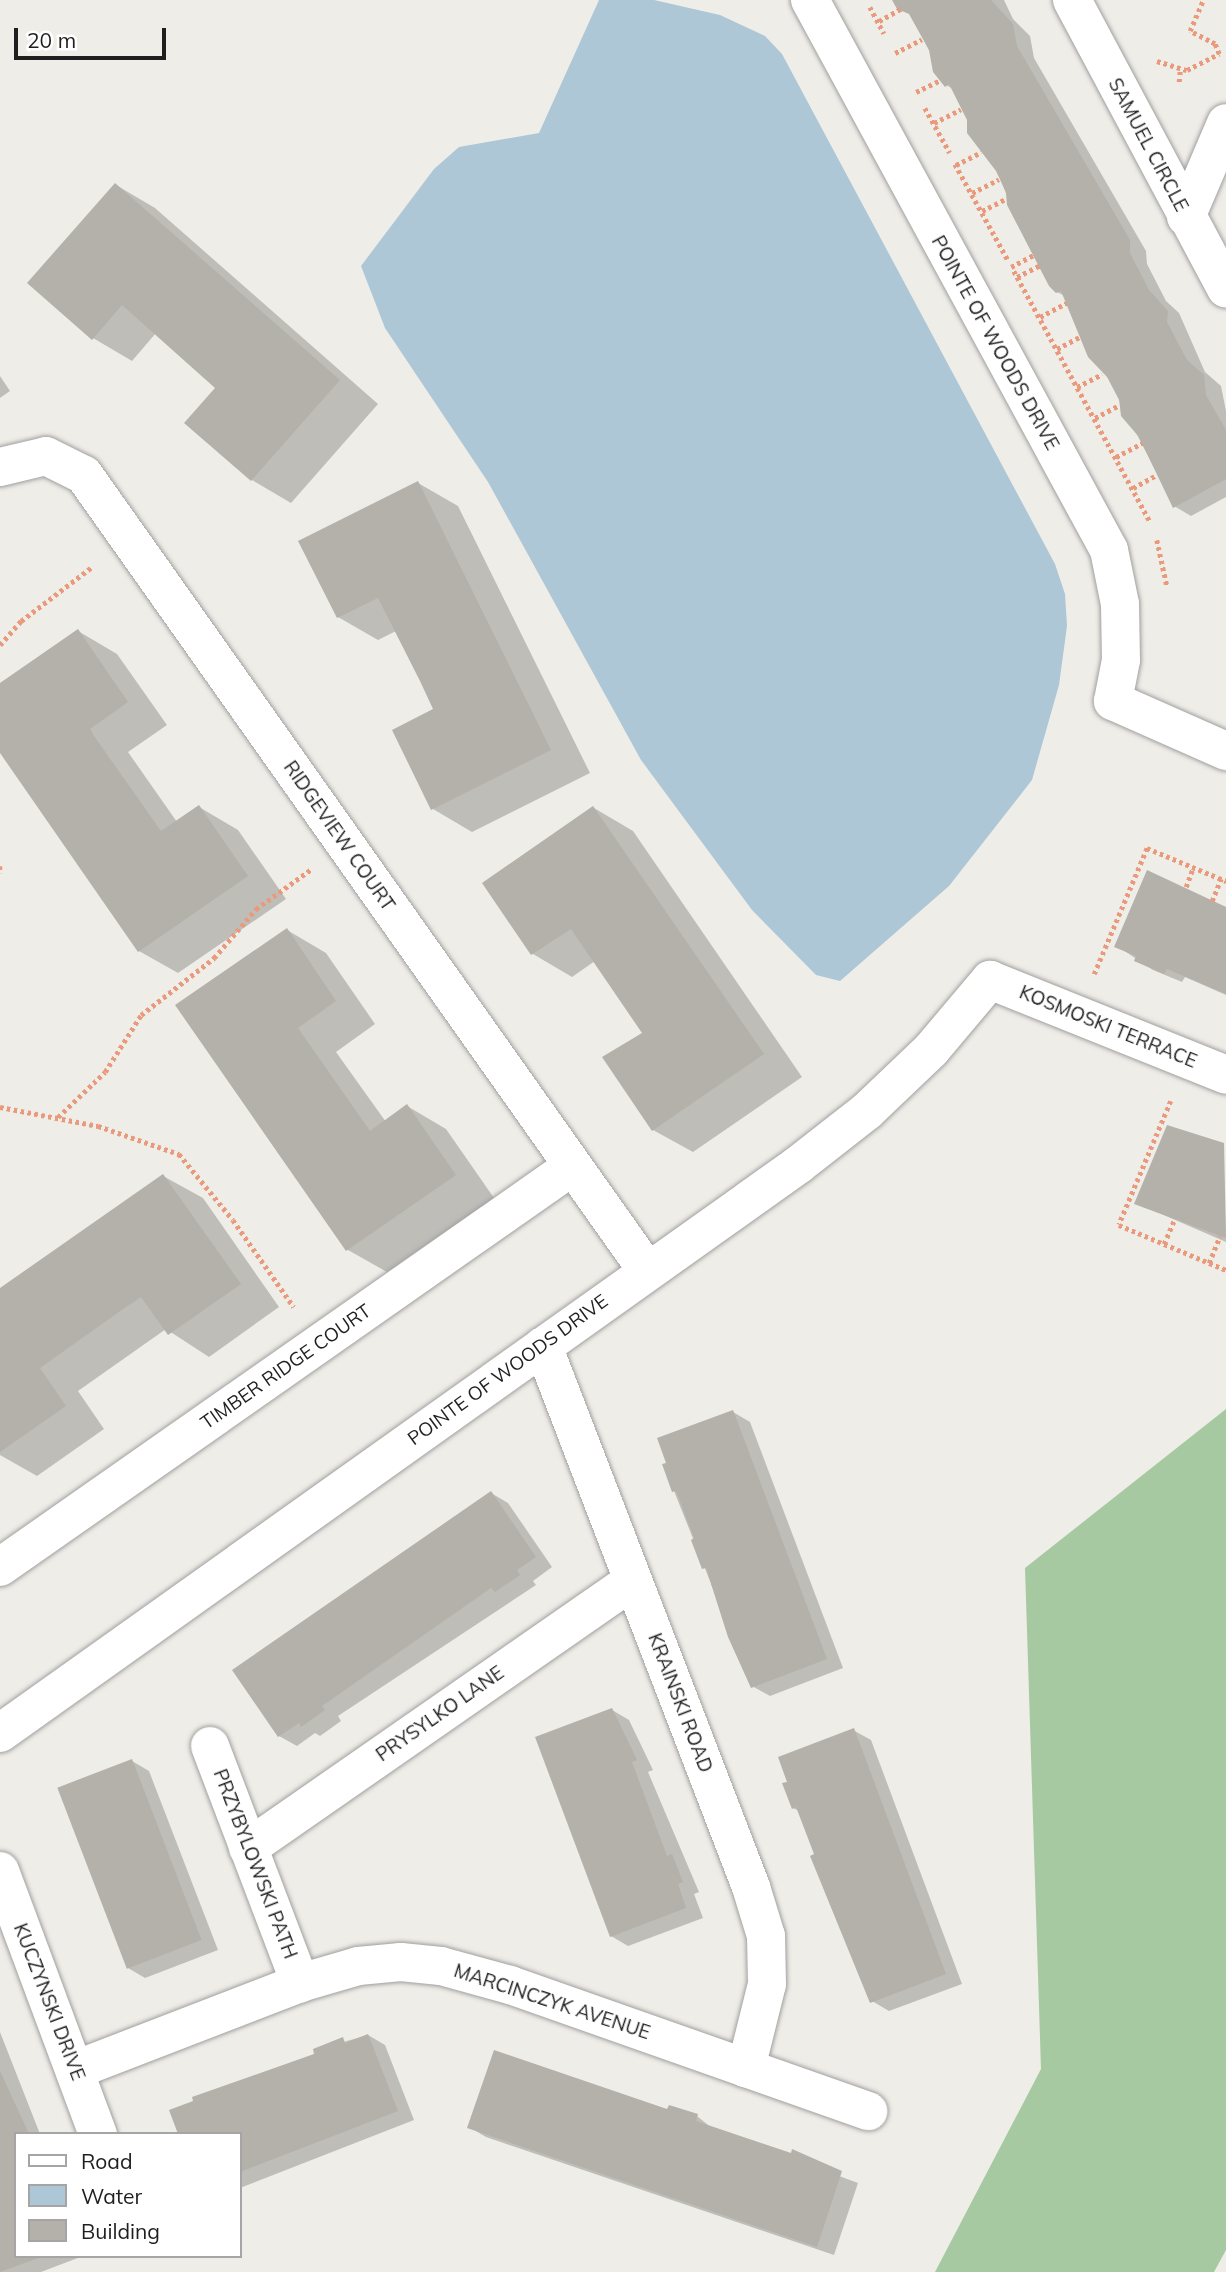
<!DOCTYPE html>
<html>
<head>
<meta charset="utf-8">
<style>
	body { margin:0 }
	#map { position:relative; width:1226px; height:2272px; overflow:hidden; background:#efede7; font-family:Mulish,sans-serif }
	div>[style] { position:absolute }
	.forest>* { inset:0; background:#a6c9a1 }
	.water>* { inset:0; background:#adc7d7 }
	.shadow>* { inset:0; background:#0003 }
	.building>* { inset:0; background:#b4b0aa; transform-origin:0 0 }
	.path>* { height:4.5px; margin-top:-2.25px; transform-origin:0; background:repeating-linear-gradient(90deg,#e99a7d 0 3.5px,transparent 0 7px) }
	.roads { filter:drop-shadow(0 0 2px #a0a0a0) drop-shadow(0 0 2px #a0a0a0) }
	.minor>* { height:38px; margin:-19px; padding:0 19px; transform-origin:19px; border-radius:19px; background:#fff }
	span { translate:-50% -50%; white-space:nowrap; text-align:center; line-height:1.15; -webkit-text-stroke:5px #fff; paint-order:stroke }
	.street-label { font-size:19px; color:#1f1f1f }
	.legend { position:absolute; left:14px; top:2132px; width:228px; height:126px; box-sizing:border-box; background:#fff; border:2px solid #a5a5a5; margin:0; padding:9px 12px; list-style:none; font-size:21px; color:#1f1f1f }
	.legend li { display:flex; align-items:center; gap:14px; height:35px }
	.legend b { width:35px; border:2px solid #a5a5a5 }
	.scale { position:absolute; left:14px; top:28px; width:152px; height:32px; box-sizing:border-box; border:4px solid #1f1f1f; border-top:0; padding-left:9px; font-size:21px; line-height:24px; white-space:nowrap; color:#1f1f1f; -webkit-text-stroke:5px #fff; paint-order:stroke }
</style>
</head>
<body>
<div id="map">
	<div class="forest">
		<i style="clip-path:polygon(1226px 1409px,1226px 2250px,1214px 2272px,935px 2272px,1041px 2069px,1025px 1568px)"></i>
	</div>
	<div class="water">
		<i style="clip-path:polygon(599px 0,654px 0,720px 15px,765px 36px,782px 54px,1055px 564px,1065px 594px,1067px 626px,1059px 685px,1032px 780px,949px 886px,840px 981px,816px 975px,752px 910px,641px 760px,488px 482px,385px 328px,361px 266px,434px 169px,459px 147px,539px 133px)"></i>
	</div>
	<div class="shadow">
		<i style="clip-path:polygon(894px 0,1004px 0,1013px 19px,1030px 36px,1034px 58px,1146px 251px,1147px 264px,1166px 301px,1179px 313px,1205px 372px,1221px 386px,1226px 411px,1226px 497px,1191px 516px,1174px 506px,1065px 296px,1057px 292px,1019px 226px,997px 171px,953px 89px,946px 85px,912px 15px)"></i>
		<i style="clip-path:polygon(116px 185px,155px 208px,378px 404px,291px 503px,252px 480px,187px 423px,217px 387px,156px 333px,132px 361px,93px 338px)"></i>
		<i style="clip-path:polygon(0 376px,10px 391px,0 398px)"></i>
		<i style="clip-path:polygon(418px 483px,458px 506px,590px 773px,472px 832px,433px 809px,436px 710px,396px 631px,378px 640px,338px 617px)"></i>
		<i style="clip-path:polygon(78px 631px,117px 654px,167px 725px,128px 752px,177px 822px,199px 807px,238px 830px,286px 899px,178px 973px,139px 951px,0 750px,0 685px)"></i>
		<i style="clip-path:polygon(594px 808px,633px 831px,802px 1077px,693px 1152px,653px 1130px,644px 1033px,595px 961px,572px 977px,533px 954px,484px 884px)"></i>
		<i style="clip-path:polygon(1226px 909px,1226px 995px,1185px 977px,1182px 982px,1153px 970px,1117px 946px)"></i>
		<i style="clip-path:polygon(287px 930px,326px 953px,375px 1024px,336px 1052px,386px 1122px,407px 1106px,446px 1129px,494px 1198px,387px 1272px,348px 1250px,178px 1006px)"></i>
		<i style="clip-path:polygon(1223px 1145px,1226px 1242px,1136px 1203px)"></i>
		<i style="clip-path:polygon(163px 1176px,203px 1198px,279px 1307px,209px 1357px,166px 1329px,78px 1391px,104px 1429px,37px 1476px,0 1455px,0 1290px)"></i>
		<i style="clip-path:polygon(733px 1412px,750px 1422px,843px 1668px,770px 1696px,752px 1686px,664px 1466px)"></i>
		<i style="clip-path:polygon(491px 1493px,508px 1503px,552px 1567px,533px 1581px,536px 1585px,338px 1716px,341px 1721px,320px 1736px,315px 1733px,297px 1746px,279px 1736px)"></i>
		<i style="clip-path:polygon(612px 1710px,629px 1720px,653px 1770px,648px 1772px,699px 1892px,694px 1894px,703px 1918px,628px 1946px,611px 1936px)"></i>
		<i style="clip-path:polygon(853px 1730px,871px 1740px,962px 1984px,889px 2011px,872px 2001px,799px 1811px,793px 1808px)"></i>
		<i style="clip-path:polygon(132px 1761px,149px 1771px,218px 1950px,145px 1978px,128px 1968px)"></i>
		<i style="clip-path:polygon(0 2032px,40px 2134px,16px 2134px,16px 2256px,83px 2256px,41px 2272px,0 2272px)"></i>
		<i style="clip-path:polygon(368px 2035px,385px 2045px,414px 2120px,240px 2188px,240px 2134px,317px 2055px,315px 2050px)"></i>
		<i style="clip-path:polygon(697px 2116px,713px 2129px,858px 2183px,834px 2255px,486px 2137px,469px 2127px)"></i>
	</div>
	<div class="building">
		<i style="clip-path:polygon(892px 0,991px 0,1013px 24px,1017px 46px,1130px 240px,1130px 253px,1149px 290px,1168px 311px,1167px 322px,1187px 360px,1204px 375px,1206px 395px,1226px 430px,1226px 479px,1173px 508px,1139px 437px,1121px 416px,1119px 399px,1108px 378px,1088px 357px,1061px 291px,1056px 293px,1049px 286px,1007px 205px,1006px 192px,996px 171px,967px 133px,967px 120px,949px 84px,945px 87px,933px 72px,929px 50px,909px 14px,897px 9px)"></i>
		<i style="clip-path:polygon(115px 183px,340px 380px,251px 481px,184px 423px,215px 388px,122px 305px,92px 340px,27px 283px)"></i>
		<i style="clip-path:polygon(418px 481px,551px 750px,431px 810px,392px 730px,433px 709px,420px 681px,378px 598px,337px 618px,298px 541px)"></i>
		<i style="clip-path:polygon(78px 629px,128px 702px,90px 729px,94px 736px,161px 831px,199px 805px,248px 876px,138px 952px,0 753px,0 683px)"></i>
		<i style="clip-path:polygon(593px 806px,764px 1054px,652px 1131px,602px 1057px,642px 1033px,571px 929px,531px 955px,482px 883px)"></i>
		<i style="clip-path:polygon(1147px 870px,1226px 907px,1226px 994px,1167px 969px,1164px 974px,1134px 961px,1136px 956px,1114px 947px)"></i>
		<i style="clip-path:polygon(287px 928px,336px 1001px,298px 1028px,370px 1131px,407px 1104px,456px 1175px,346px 1251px,175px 1005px)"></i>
		<i style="clip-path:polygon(1167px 1125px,1224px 1143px,1226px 1238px,1134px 1204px)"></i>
		<i style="clip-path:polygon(163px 1174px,241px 1284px,168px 1335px,141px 1297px,116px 1314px,40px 1368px,66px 1406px,0 1452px,0 1288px)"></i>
		<i style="clip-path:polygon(733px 1410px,827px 1659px,751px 1688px,728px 1637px,706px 1568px,702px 1569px,691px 1540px,694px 1538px,676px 1491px,672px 1492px,662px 1464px,666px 1463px,657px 1438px)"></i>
		<i style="clip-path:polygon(491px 1491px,536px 1557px,517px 1570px,520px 1575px,495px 1592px,491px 1588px,322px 1706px,325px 1710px,301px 1727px,299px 1723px,278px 1737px,232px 1670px)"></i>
		<i style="clip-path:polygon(612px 1708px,637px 1760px,632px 1762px,667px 1856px,672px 1854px,683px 1882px,678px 1884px,686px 1908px,610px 1937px,535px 1737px)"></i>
		<i style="clip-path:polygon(854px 1728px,946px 1974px,870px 2003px,810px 1856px,814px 1854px,796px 1807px,792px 1809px,782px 1783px,787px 1782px,778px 1757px)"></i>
		<i style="left:132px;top:1759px;width:194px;height:80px;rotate:69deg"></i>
		<i style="clip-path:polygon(368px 2034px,398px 2111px,240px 2172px,240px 2134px,178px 2134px,169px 2110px,193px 2101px,192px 2097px,314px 2054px,313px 2049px,343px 2037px,345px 2043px)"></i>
		<i style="clip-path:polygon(494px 2050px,667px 2109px,669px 2105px,698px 2114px,696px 2121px,791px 2153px,792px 2149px,842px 2171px,817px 2247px,467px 2128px)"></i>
		<i style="clip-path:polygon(0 2071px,29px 2134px,16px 2134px,16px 2256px,41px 2257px,0 2272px)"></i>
	</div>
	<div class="path">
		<i style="left:870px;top:7px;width:30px;rotate:62deg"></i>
		<i style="left:879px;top:21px;width:26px;rotate:-29deg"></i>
		<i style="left:895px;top:53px;width:30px;rotate:-27deg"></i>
		<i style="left:1157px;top:61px;width:31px;rotate:17deg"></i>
		<i style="left:1187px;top:70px;width:36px;rotate:-27deg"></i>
		<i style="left:1219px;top:54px;width:11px;rotate:-112deg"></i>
		<i style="left:1215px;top:44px;width:28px;rotate:-153deg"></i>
		<i style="left:1190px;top:31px;width:34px;rotate:-67deg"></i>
		<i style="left:1179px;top:82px;width:12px;rotate:-85deg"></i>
		<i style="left:916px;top:92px;width:28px;rotate:-26deg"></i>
		<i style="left:925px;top:108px;width:51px;rotate:60.9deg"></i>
		<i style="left:934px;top:123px;width:30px;rotate:-27deg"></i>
		<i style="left:955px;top:164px;width:110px;rotate:61.1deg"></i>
		<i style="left:956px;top:165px;width:28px;rotate:-27deg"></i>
		<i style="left:972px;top:193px;width:30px;rotate:-27deg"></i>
		<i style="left:982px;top:211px;width:28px;rotate:-27deg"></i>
		<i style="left:1011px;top:267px;width:27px;rotate:-28deg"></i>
		<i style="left:1014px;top:271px;width:285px;rotate:61.5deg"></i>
		<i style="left:1017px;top:277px;width:27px;rotate:-27deg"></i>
		<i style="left:1040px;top:317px;width:30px;rotate:-28deg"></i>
		<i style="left:1057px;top:349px;width:27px;rotate:-28deg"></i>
		<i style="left:1077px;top:387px;width:28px;rotate:-27deg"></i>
		<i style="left:1095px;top:418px;width:27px;rotate:-28deg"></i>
		<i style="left:1116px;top:457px;width:30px;rotate:-28deg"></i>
		<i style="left:1133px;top:488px;width:25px;rotate:-29deg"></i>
		<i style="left:1157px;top:540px;width:47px;rotate:77.7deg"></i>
		<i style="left:0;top:645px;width:32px;rotate:-49deg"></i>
		<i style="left:21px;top:621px;width:89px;rotate:-37.3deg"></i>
		<i style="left:0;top:866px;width:7px;rotate:90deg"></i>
		<i style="left:1186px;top:887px;width:20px;rotate:-70deg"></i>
		<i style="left:1212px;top:901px;width:24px;rotate:-68deg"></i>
		<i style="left:1094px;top:974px;width:137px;rotate:-67.2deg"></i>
		<i style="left:1147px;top:848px;width:86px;rotate:22.7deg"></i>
		<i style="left:1171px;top:1101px;width:134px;rotate:112.8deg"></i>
		<i style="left:1119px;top:1225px;width:116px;rotate:22.8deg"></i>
		<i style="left:0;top:1107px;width:100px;rotate:11deg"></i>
		<i style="left:98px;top:1126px;width:86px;rotate:19.1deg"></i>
		<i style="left:179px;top:1154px;width:85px;rotate:50.7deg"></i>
		<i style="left:233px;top:1220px;width:106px;rotate:55deg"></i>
		<i style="left:58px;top:1117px;width:65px;rotate:-43.8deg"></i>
		<i style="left:105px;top:1072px;width:67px;rotate:-57.7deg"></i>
		<i style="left:141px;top:1015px;width:93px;rotate:-38deg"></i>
		<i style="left:214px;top:958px;width:65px;rotate:-49.4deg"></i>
		<i style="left:256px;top:909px;width:67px;rotate:-35.8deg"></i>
		<i style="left:1164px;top:1244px;width:26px;rotate:-67deg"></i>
		<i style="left:1209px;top:1263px;width:29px;rotate:-68deg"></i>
	</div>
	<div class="roads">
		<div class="minor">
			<i style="left:810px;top:0;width:626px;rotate:61.47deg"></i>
			<i style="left:1109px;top:550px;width:55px;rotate:78.5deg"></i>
			<i style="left:1120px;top:604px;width:56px;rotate:89deg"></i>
			<i style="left:1121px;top:660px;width:42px;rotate:101deg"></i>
			<i style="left:1113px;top:701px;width:124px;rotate:23.9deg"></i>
			<i style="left:1072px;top:0;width:327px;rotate:61.9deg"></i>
			<i style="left:1186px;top:217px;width:102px;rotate:-66.9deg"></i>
			<i style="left:0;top:467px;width:47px;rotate:-13.4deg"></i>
			<i style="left:46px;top:456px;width:42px;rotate:26.6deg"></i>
			<i style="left:84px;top:475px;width:973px;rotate:54.71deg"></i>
			<i style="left:543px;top:1346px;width:580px;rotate:68.97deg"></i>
			<i style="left:751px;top:1887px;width:51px;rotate:73deg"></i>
			<i style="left:766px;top:1936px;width:48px;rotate:88.8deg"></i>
			<i style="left:767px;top:1984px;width:87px;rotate:104deg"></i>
			<i style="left:0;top:1567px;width:699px;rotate:-34.99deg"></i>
			<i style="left:0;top:1733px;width:980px;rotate:-35.44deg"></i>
			<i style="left:798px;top:1165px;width:88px;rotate:-38deg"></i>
			<i style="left:867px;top:1111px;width:88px;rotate:-43.6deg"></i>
			<i style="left:931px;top:1050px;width:92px;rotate:-49.9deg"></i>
			<i style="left:990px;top:980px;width:254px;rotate:21.9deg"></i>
			<i style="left:210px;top:1746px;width:254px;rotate:69.2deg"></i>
			<i style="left:248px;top:1848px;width:468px;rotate:-34.8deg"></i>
			<i style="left:0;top:1871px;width:281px;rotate:69.6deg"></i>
			<i style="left:75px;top:2070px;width:241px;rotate:-21.1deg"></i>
			<i style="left:300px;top:1983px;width:60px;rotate:-16.3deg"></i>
			<i style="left:358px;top:1966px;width:43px;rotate:-5.3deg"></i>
			<i style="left:401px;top:1962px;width:40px;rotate:5.7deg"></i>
			<i style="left:441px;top:1966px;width:72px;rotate:15.4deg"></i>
			<i style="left:510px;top:1985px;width:380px;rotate:19.4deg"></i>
		</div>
	</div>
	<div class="street-label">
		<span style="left:1148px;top:145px;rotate:62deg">SAMUEL CIRCLE</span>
		<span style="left:995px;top:343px;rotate:61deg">POINTE OF WOODS DRIVE</span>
		<span style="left:339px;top:836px;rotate:55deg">RIDGEVIEW COURT</span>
		<span style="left:1108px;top:1027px;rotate:22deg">KOSMOSKI TERRACE</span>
		<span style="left:286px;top:1367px;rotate:-35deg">TIMBER RIDGE COURT</span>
		<span style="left:508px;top:1370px;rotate:-36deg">POINTE OF WOODS DRIVE</span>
		<span style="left:680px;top:1703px;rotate:69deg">KRAINSKI ROAD</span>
		<span style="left:440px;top:1714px;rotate:-35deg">PRYSYLKO LANE</span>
		<span style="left:255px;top:1864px;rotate:69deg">PRZYBYLOWSKI PATH</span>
		<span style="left:49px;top:2002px;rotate:69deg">KUCZYNSKI DRIVE</span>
		<span style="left:552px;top:2002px;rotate:18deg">MARCINCZYK AVENUE</span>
	</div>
	<ul class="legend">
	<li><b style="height:9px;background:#fff"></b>Road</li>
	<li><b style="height:19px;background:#adc7d7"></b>Water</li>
	<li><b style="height:19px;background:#b4b0aa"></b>Building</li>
	</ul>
	<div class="scale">20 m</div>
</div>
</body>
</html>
